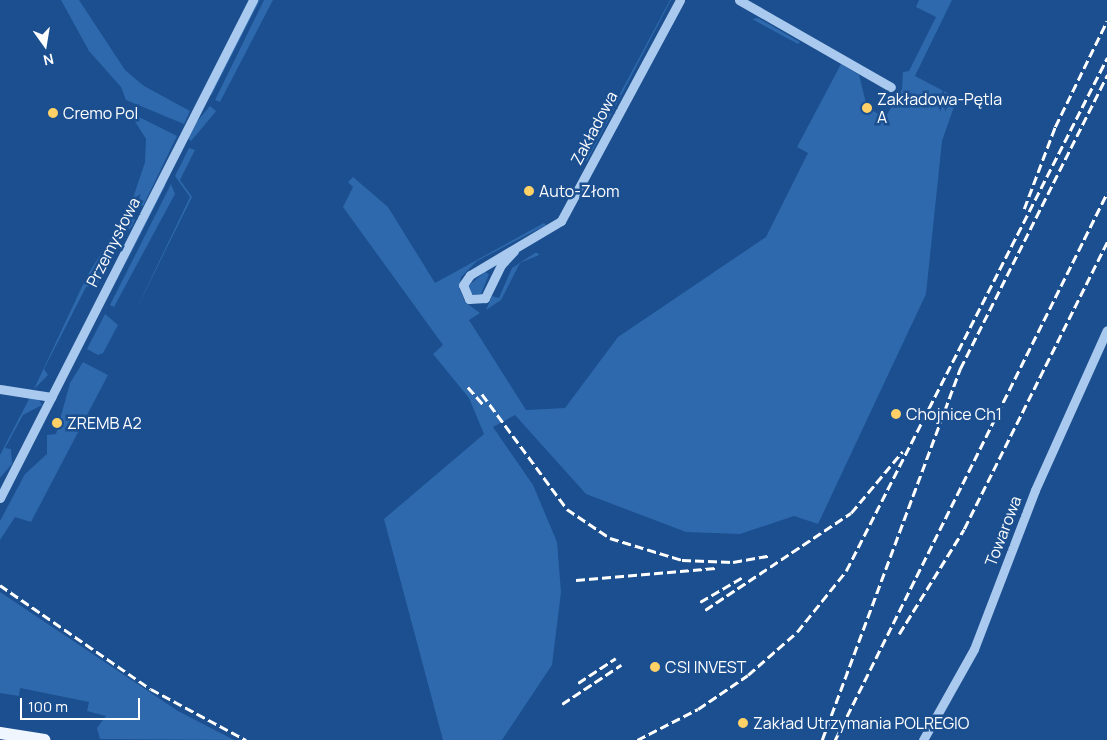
<!DOCTYPE html>
<html>
<head>
<meta charset="utf-8">
<style>
	body { margin:0 }
	#map { position:relative; width:1107px; height:740px; overflow:hidden; background:#1b4f8f; font-family:Manrope,sans-serif }
	div>[style] { position:absolute }
	.green>* { inset:0; background:#2e69ad; transform-origin:0 0 }
	.minor>* { height:9px; margin:-4.5px; padding:0 4.5px; transform-origin:4.5px; border-radius:4.5px; background:#a9c9ee }
	.major>* { height:12px; margin:-6px; padding:0 6px; transform-origin:6px; border-radius:6px; background:#f0f6ff }
	.rail>* { height:2.5px; margin-top:-1.25px; transform-origin:0; background:repeating-linear-gradient(90deg,#fff 0 9px,transparent 0 13px) }
	.dots>* { width:14px; height:14px; translate:-50% -50%; box-sizing:border-box; border:2px solid #1b4f8f; border-radius:50% }
	span { translate:-50% -50%; white-space:nowrap; text-align:center; line-height:1.15; -webkit-text-stroke:5px #1b4f8f; paint-order:stroke }
	.poi-label { font-size:16px; color:#fff }
	.left { translate:0 -50%; text-align:left }
	.street-label { font-size:16px; color:#fff }
	.north { position:absolute; left:20px; top:20px; width:50px; height:50px; -webkit-text-stroke:4px #1b4f8f; paint-order:stroke; rotate:167deg; font-size:14px; font-weight:700; line-height:20px; text-align:center; color:#fff }
	.north::after { content:''; display:block; margin:auto; width:18px; height:22px; background:#fff; clip-path:polygon(50% 0,100% 100%,50% 72%,0 100%) }
	.scale { position:absolute; left:20px; top:698px; width:120px; height:22px; box-sizing:border-box; border:2px solid #fff; border-top:0; padding-left:6px; font-size:15px; line-height:18px; white-space:nowrap; color:#fff; -webkit-text-stroke:4px #1b4f8f; paint-order:stroke }
</style>
</head>
<body>
<div id="map">
	<div class="green">
		<i style="clip-path:polygon(61px 0,79px 0,125px 70px,144px 86px,190px 111px,184px 124px,126px 100px,121px 87px,89px 51px)"></i>
		<i style="clip-path:polygon(257px 0,260px 0,211px 96px,211px 91px)"></i>
		<i style="clip-path:polygon(264px 0,273px 0,220px 102px,215px 100px)"></i>
		<i style="clip-path:polygon(671px 0,587px 161px,584px 161px,670px 0)"></i>
		<i style="clip-path:polygon(919px 0,952px 0,915px 76px,957px 98px,942px 141px,926px 294px,818px 524px,794px 516px,740px 534px,686px 532px,586px 494px,515px 415px,493px 427px,533px 485px,557px 542px,561px 592px,552px 665px,502px 740px,443px 740px,384px 519px,484px 434px,469px 398px,433px 354px,443px 345px,343px 207px,353px 187px,348px 182px,353px 177px,388px 207px,435px 283px,544px 223px,546px 225px,477px 261px,461px 277px,459px 288px,465px 302px,480px 313px,469px 320px,526px 410px,565px 408px,618px 337px,766px 237px,808px 153px,797px 147px,841px 64px,859px 75px,867px 107px,885px 118px,902px 89px,903px 72px,909px 71px,936px 17px,916px 7px)"></i>
		<i style="clip-path:polygon(758px 18px,800px 42px,798px 44px,752px 19px)"></i>
		<i style="left:210px;top:106px;width:8px;height:39px;rotate:40deg"></i>
		<i style="clip-path:polygon(129px 112px,177px 136px,143px 206px,132px 201px,145px 162px,146px 139px)"></i>
		<i style="clip-path:polygon(189px 148px,195px 150px,180px 180px,192px 197px,133px 316px,190px 197px,175px 176px)"></i>
		<i style="clip-path:polygon(166px 184px,119px 277px,163px 186px)"></i>
		<i style="clip-path:polygon(171px 184px,175px 194px,114px 307px,110px 305px)"></i>
		<i style="clip-path:polygon(127px 212px,136px 217px,132px 226px,118px 243px,97px 284px,86px 287px,44px 369px,48px 375px,34px 389px,87px 276px)"></i>
		<i style="clip-path:polygon(535px 253px,538px 253px,539px 255px,520px 263px,501px 300px,486px 310px,492px 296px,499px 298px,512px 268px)"></i>
		<i style="clip-path:polygon(485px 272px,489px 274px,481px 294px,472px 295px,468px 286px)"></i>
		<i style="clip-path:polygon(105px 314px,118px 325px,103px 353px,98px 355px,87px 349px)"></i>
		<i style="clip-path:polygon(83px 362px,108px 375px,31px 522px,15px 517px,0 540px,0 521px,25px 474px,47px 454px,47px 435px,56px 434px,70px 383px)"></i>
		<i style="clip-path:polygon(30px 397px,38px 398px,42px 405px,23px 415px,5px 448px,11px 449px,12px 464px,0 478px,0 455px)"></i>
		<i style="clip-path:polygon(0 592px,178px 711px,234px 740px,100px 739px,97px 728px,106px 716px,87px 711px,89px 702px,20px 688px,19px 696px,0 693px)"></i>
	</div>
	<div class="minor">
		<i style="left:739px;top:0;width:175px;rotate:29.8deg"></i>
		<i style="left:514px;top:251px;width:19px;rotate:133deg"></i>
		<i style="left:501px;top:265px;width:37px;rotate:116deg"></i>
		<i style="left:485px;top:298px;width:16px;rotate:176deg"></i>
		<i style="left:469px;top:299px;width:15px;rotate:-113deg"></i>
		<i style="left:463px;top:285px;width:12px;rotate:-55deg"></i>
		<i style="left:470px;top:275px;width:106px;rotate:-30.7deg"></i>
		<i style="left:561px;top:221px;width:251px;rotate:-61.7deg"></i>
		<i style="left:0;top:389px;width:52px;rotate:8.9deg"></i>
		<i style="left:0;top:498px;width:559px;rotate:-63.07deg"></i>
		<i style="left:923px;top:740px;width:104px;rotate:-60.7deg"></i>
		<i style="left:974px;top:649px;width:170px;rotate:-69deg"></i>
		<i style="left:1035px;top:490px;width:175px;rotate:-65.8deg"></i>
	</div>
	<div class="major">
		<i style="left:0;top:733px;width:45px;rotate:9deg"></i>
	</div>
	<div class="rail">
		<i style="left:1024px;top:209px;width:88px;rotate:-69.3deg"></i>
		<i style="left:1055px;top:127px;width:118px;rotate:-63.9deg"></i>
		<i style="left:468px;top:387px;width:23px;rotate:49deg"></i>
		<i style="left:482px;top:394px;width:143px;rotate:53.5deg"></i>
		<i style="left:567px;top:509px;width:52px;rotate:34deg"></i>
		<i style="left:610px;top:538px;width:75px;rotate:17deg"></i>
		<i style="left:682px;top:560px;width:51px;rotate:2.2deg"></i>
		<i style="left:733px;top:562px;width:36px;rotate:-10deg"></i>
		<i style="left:576px;top:580px;width:140px;rotate:-4.9deg"></i>
		<i style="left:0;top:585px;width:183px;rotate:34.6deg"></i>
		<i style="left:151px;top:689px;width:108px;rotate:28.2deg"></i>
		<i style="left:700px;top:602px;width:50px;rotate:-30.2deg"></i>
		<i style="left:705px;top:610px;width:175px;rotate:-33.6deg"></i>
		<i style="left:851px;top:513px;width:80px;rotate:-50.1deg"></i>
		<i style="left:899px;top:634px;width:123px;rotate:-58.2deg"></i>
		<i style="left:964px;top:529px;width:321px;rotate:-63.5deg"></i>
		<i style="left:578px;top:683px;width:45px;rotate:-33.3deg"></i>
		<i style="left:562px;top:704px;width:71px;rotate:-33.5deg"></i>
		<i style="left:637px;top:740px;width:68px;rotate:-26.9deg"></i>
		<i style="left:698px;top:709px;width:60px;rotate:-34.2deg"></i>
		<i style="left:748px;top:675px;width:65px;rotate:-41.3deg"></i>
		<i style="left:797px;top:632px;width:78px;rotate:-51.2deg"></i>
		<i style="left:846px;top:571px;width:576px;rotate:-63.03deg"></i>
		<i style="left:822px;top:740px;width:396px;rotate:-69.6deg"></i>
		<i style="left:960px;top:369px;width:329px;rotate:-63.4deg"></i>
		<i style="left:835px;top:740px;width:611px;rotate:-63.56deg"></i>
	</div>
	<div class="dots">
		<i style="left:867px;top:108px;background:#ffd166"></i>
		<i style="left:53px;top:113px;background:#ffd166"></i>
		<i style="left:529px;top:191px;background:#ffd166"></i>
		<i style="left:896px;top:414px;background:#ffd166"></i>
		<i style="left:57px;top:423px;background:#ffd166"></i>
		<i style="left:655px;top:667px;background:#ffd166"></i>
		<i style="left:743px;top:723px;background:#ffd166"></i>
	</div>
	<div class="poi-label">
		<span class="left" style="left:877px;top:108px">Zakładowa-Pętla<br>A</span>
		<span class="left" style="left:63px;top:113px">Cremo Pol</span>
		<span class="left" style="left:539px;top:191px">Auto-Złom</span>
		<span class="left" style="left:906px;top:414px">Chojnice Ch1</span>
		<span class="left" style="left:67px;top:423px">ZREMB A2</span>
		<span class="left" style="left:665px;top:667px">CSI INVEST</span>
		<span class="left" style="left:753px;top:723px">Zakład Utrzymania POLREGIO</span>
	</div>
	<div class="street-label">
		<span style="left:594px;top:128px;rotate:-62deg">Zakładowa</span>
		<span style="left:113px;top:242px;rotate:-63deg">Przemysłowa</span>
		<span style="left:1003px;top:531px;rotate:-69deg">Towarowa</span>
	</div>
	<div class="north">N</div>
	<div class="scale">100 m</div>
</div>
</body>
</html>
